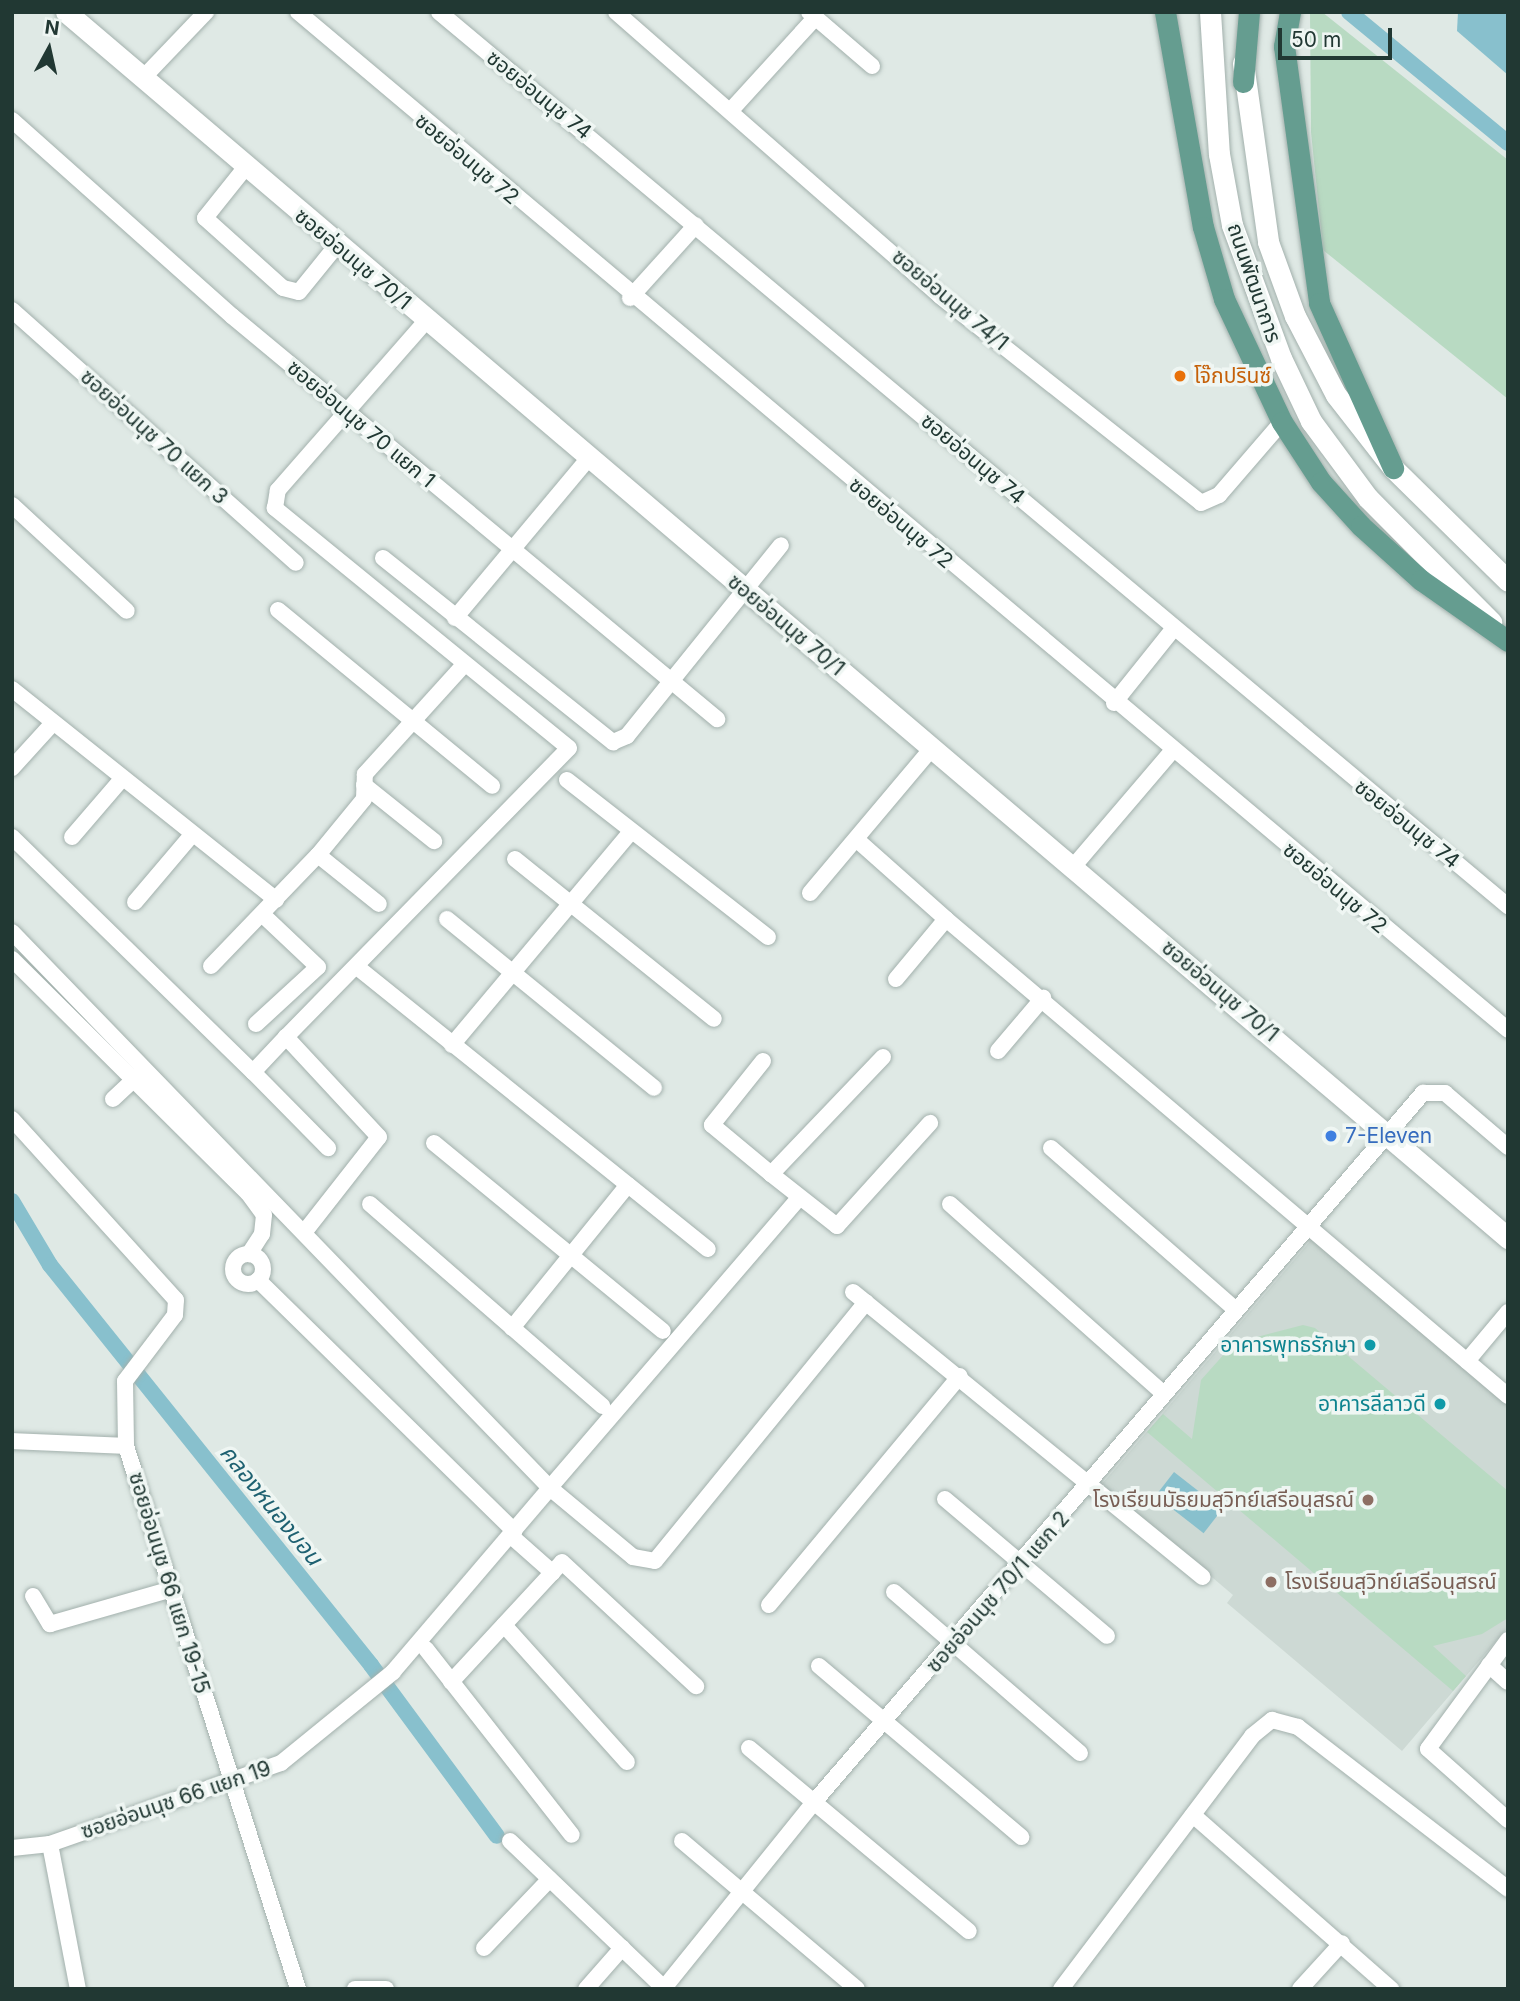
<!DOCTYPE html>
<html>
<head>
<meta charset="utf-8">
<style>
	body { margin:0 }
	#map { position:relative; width:1520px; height:2001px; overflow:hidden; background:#dfe9e5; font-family:Inter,"Noto Sans Thai",sans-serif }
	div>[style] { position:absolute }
	.built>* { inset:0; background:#cdd9d4 }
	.green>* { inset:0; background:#b8dac2 }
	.water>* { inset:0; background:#88c0cd; transform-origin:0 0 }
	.canal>* { height:16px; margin:-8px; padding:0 8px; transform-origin:8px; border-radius:8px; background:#88c0cd }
	.roads { filter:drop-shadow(0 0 2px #a2b0ac) drop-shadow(0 0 2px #a2b0ac) }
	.minor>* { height:16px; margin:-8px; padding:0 8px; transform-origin:8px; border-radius:8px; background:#fff }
	.minor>.ring { margin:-8px; padding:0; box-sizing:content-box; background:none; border:16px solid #fff; border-radius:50% }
	.tertiary>* { height:21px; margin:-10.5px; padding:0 10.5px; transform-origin:10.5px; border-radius:10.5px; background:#fff }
	.secondary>* { height:21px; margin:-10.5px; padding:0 10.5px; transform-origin:10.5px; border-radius:10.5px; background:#fff }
	.primary>* { height:21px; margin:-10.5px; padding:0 10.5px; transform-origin:10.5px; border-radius:10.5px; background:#659d90 }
	.dots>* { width:19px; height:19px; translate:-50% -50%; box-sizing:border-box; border:4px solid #eff6f3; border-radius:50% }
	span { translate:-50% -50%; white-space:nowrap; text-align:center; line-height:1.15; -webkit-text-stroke:7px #eff6f3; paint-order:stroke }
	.street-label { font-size:21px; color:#213833 }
	.food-label { font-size:21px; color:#c56008 }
	.left { translate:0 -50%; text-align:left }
	.shop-label { font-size:21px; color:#366cbe }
	.culture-label { font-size:21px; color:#0d838f }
	.right { translate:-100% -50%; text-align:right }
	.education-label { font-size:21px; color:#785e54 }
	.water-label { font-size:23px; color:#1e6171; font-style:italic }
	.frame { position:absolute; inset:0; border:14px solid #213833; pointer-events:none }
	.north { position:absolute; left:14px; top:14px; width:70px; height:70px; -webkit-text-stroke:5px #eff6f3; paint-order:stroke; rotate:8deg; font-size:19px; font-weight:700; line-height:28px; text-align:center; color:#213833 }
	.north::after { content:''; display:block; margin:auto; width:24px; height:32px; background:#213833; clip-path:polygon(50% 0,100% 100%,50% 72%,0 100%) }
	.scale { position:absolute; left:1278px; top:28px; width:114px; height:32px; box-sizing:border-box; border:4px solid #213833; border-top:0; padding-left:9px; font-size:21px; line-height:24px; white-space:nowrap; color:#213833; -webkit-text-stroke:5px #eff6f3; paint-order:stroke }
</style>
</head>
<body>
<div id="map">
	<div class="built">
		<i style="clip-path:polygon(1312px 1239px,1508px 1405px,1508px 1627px,1402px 1751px,1227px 1603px,1233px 1595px,1102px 1484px)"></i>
	</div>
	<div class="green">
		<i style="clip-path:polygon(1310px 12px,1322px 12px,1508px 160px,1508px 399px,1323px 250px,1311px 132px)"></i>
		<i style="clip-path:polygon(1303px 1325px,1315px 1328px,1508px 1491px,1508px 1618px,1482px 1634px,1433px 1646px,1466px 1676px,1453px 1691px,1147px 1432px,1163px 1414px,1192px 1439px,1201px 1380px,1234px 1343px)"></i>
	</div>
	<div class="water">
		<i style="clip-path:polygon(1458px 12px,1508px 12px,1508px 75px,1457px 31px)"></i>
		<i style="left:1174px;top:1472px;width:61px;height:30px;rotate:38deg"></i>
	</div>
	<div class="canal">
		<i style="left:1349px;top:12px;width:206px;rotate:39.5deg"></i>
		<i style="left:12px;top:1201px;width:74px;rotate:59.3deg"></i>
		<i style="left:50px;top:1265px;width:513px;rotate:51.25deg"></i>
		<i style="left:371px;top:1665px;width:212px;rotate:53.6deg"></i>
	</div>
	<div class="roads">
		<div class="minor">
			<i style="left:298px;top:12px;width:1581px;rotate:40.07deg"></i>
			<i style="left:439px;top:12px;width:1394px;rotate:39.91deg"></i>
			<i style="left:616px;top:12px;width:431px;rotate:41.2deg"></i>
			<i style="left:940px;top:296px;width:333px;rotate:38.4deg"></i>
			<i style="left:1201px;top:503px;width:20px;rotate:-24deg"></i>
			<i style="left:1219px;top:495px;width:96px;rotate:-49.2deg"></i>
			<i style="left:809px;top:12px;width:83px;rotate:40.6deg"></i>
			<i style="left:142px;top:79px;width:93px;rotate:-46.3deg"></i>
			<i style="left:733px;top:108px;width:122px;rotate:-47.7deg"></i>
			<i style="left:12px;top:120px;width:295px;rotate:41.7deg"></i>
			<i style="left:232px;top:316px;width:631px;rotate:39.72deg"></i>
			<i style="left:245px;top:168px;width:64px;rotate:128.7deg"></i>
			<i style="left:205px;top:218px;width:105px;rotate:41.9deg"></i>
			<i style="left:283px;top:288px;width:16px;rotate:14deg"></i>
			<i style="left:299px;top:292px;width:60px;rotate:-51deg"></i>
			<i style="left:630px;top:298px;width:98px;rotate:-47.9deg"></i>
			<i style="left:12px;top:310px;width:380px;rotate:41.7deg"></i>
			<i style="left:12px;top:505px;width:156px;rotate:42.7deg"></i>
			<i style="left:383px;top:558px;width:295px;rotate:38.7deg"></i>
			<i style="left:613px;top:742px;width:15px;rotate:-23deg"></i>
			<i style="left:627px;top:736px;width:245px;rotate:-51.1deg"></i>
			<i style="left:278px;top:610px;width:277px;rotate:39.4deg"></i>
			<i style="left:455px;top:618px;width:207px;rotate:-50.1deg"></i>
			<i style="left:12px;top:689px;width:338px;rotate:38.6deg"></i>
			<i style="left:1114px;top:703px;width:96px;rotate:-51.3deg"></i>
			<i style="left:12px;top:768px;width:59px;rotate:-47.7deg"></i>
			<i style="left:567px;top:780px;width:255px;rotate:38deg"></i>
			<i style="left:364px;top:785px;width:90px;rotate:38.7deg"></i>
			<i style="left:12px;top:837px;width:337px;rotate:44.3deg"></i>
			<i style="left:72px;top:837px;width:75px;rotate:-49.3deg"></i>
			<i style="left:856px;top:839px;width:120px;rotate:41.6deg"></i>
			<i style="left:318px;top:855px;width:78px;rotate:38.8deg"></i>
			<i style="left:515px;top:859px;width:255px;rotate:38.8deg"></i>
			<i style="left:1073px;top:867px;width:153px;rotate:-49.5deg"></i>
			<i style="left:810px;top:893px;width:189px;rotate:-49.9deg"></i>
			<i style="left:135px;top:902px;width:87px;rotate:-49.7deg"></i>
			<i style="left:447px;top:919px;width:267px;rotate:39.2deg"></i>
			<i style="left:12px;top:932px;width:774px;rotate:45.94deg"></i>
			<i style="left:550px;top:1488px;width:242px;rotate:130.5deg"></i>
			<i style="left:393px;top:1672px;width:144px;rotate:140.9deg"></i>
			<i style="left:281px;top:1763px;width:245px;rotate:160.7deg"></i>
			<i style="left:50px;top:1844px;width:38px;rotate:174deg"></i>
			<i style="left:12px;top:959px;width:332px;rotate:44.8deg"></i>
			<i style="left:248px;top:1193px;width:27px;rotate:54deg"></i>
			<i style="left:264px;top:1215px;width:19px;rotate:96deg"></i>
			<i style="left:262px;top:1234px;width:24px;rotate:123deg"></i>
			<i style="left:211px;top:966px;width:154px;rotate:-46.1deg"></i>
			<i style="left:318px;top:855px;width:72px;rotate:-50.6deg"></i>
			<i style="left:364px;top:799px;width:25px;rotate:-88deg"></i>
			<i style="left:365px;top:774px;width:146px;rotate:-47.8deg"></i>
			<i style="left:357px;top:967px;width:450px;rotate:38.8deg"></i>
			<i style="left:896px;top:979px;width:78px;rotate:-50.2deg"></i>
			<i style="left:946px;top:919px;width:737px;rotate:40.32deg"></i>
			<i style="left:256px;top:1024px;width:84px;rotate:-42.6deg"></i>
			<i style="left:318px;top:967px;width:77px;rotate:-136.6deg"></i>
			<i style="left:286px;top:1037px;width:48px;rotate:133.3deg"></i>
			<i style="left:253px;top:1072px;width:107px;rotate:45.4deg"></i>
			<i style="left:452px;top:1045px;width:278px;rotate:-50deg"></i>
			<i style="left:998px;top:1051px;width:70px;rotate:-49.7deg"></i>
			<i style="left:883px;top:1057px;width:162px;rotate:133.7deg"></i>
			<i style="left:771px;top:1174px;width:84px;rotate:38.2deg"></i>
			<i style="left:837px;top:1226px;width:139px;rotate:-47.9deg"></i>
			<i style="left:763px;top:1061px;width:82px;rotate:128.6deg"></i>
			<i style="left:712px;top:1125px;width:77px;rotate:39.7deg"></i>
			<i style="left:113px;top:1099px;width:37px;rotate:-43deg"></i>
			<i style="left:12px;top:1119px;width:244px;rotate:47.8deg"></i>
			<i style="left:176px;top:1300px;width:15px;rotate:94deg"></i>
			<i style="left:175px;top:1315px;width:83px;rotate:127.1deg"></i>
			<i style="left:125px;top:1381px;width:65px;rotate:89.1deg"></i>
			<i style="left:126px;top:1446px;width:570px;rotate:72.42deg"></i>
			<i style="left:434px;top:1143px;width:296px;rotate:39.4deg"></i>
			<i style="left:1051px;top:1148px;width:244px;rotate:41.2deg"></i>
			<i style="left:799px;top:1198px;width:382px;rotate:130.7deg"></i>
			<i style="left:550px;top:1488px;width:108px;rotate:39.7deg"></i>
			<i style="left:633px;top:1557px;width:22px;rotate:10deg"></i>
			<i style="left:655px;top:1561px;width:334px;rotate:-50.8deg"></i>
			<i style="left:370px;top:1204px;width:308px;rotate:41deg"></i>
			<i style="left:950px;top:1204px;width:286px;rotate:41.6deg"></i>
			<i style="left:306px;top:1230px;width:118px;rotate:-51.9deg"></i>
			<i style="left:379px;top:1137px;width:137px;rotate:-132.9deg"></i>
			<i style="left:286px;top:1037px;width:404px;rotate:-45.6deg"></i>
			<i style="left:569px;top:748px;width:380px;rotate:-140.8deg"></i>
			<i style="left:275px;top:508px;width:18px;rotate:-81deg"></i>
			<i style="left:278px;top:490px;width:225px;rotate:-48.8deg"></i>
			<i class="ring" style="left:233px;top:1254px;width:14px;height:14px"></i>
			<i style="left:258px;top:1280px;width:359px;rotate:44.4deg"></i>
			<i style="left:853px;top:1292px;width:451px;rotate:39.2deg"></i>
			<i style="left:512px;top:1328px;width:184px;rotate:-51deg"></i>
			<i style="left:1467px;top:1361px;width:64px;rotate:-50.1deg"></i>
			<i style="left:12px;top:1441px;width:114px;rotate:2.5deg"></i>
			<i style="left:945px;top:1499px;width:212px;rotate:40.2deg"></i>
			<i style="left:510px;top:1535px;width:57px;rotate:41.5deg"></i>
			<i style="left:894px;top:1592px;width:246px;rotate:40.9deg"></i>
			<i style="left:33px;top:1596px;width:33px;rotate:59deg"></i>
			<i style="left:50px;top:1624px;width:127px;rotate:-16deg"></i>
			<i style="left:769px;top:1605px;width:298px;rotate:-50.2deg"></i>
			<i style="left:504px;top:1625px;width:184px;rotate:48.1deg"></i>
			<i style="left:1508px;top:1640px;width:135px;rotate:126.3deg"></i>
			<i style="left:1428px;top:1749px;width:107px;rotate:41.6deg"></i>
			<i style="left:426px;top:1649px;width:236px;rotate:51.9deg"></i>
			<i style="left:1489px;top:1665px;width:25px;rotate:42deg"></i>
			<i style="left:819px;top:1666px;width:265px;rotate:40.2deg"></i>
			<i style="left:451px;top:1682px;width:163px;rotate:-47.2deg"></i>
			<i style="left:562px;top:1562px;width:183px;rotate:42.8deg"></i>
			<i style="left:749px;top:1748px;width:286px;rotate:39.8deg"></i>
			<i style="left:1193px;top:1815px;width:264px;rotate:41.3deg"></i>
			<i style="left:510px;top:1841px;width:214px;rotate:43.7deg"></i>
			<i style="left:682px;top:1841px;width:229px;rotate:40.2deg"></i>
			<i style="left:50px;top:1844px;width:148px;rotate:79.1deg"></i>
			<i style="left:484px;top:1948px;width:95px;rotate:-46.3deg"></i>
			<i style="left:664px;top:1988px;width:239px;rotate:-51.1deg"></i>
			<i style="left:814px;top:1802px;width:935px;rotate:-49.34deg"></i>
			<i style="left:1423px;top:1093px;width:22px"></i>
			<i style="left:1445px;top:1093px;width:83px;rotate:40.6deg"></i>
			<i style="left:355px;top:1989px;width:31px"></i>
			<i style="left:586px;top:1989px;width:55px;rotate:-48.7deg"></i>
			<i style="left:1061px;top:1989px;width:317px;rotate:-52.9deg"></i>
			<i style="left:1252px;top:1736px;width:26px;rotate:-39deg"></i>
			<i style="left:1272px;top:1720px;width:27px;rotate:15deg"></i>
			<i style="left:1298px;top:1727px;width:265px;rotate:37.6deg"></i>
			<i style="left:1300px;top:1989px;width:62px;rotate:-47.6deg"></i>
		</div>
		<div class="tertiary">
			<i style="left:66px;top:12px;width:1893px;rotate:40.37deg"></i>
		</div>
		<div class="secondary">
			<i style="left:1210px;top:12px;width:142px;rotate:86.4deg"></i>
			<i style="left:1219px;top:154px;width:72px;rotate:79.6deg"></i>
			<i style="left:1232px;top:225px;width:142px;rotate:69.8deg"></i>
			<i style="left:1281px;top:358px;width:70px;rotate:64.5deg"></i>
			<i style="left:1311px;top:421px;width:96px;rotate:53.5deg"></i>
			<i style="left:1368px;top:498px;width:175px;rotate:45.2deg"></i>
			<i style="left:1243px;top:63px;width:181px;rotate:82deg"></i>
			<i style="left:1268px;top:242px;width:79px;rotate:70deg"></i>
			<i style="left:1295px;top:316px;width:89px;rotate:62.6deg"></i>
			<i style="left:1336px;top:395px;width:93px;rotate:52deg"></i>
			<i style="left:1393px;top:468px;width:161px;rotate:44.5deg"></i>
		</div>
		<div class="primary">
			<i style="left:1165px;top:12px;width:218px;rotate:80deg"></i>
			<i style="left:1203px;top:227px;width:75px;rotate:73.7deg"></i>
			<i style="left:1224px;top:299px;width:136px;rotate:64.8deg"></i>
			<i style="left:1282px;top:422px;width:72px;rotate:57deg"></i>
			<i style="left:1321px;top:482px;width:59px;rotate:47.7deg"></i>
			<i style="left:1361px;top:526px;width:81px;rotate:42deg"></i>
			<i style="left:1421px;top:580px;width:106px;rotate:35deg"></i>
			<i style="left:1290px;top:12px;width:35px;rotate:100deg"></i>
			<i style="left:1284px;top:46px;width:259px;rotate:82.2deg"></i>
			<i style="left:1319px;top:303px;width:181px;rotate:65.8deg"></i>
			<i style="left:1243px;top:82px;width:70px;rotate:-85.1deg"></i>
		</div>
	</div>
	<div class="dots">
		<i style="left:1180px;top:376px;background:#e8710a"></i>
		<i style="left:1331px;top:1136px;background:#3f7fe0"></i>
		<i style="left:1370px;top:1345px;background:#0f9aa8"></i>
		<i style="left:1440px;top:1404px;background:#0f9aa8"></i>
		<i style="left:1368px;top:1500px;background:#8d6e63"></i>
		<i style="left:1271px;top:1582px;background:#8d6e63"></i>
	</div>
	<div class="street-label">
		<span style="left:539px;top:95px;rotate:39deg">ซอยอ่อนนุช 74</span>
		<span style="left:467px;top:159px;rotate:40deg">ซอยอ่อนนุช 72</span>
		<span style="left:353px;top:259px;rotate:40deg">ซอยอ่อนนุช 70/1</span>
		<span style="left:1254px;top:283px;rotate:71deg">ถนนพัฒนาการ</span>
		<span style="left:950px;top:300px;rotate:40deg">ซอยอ่อนนุช 74/1</span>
		<span style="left:361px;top:424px;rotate:40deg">ซอยอ่อนนุช 70 แยก 1</span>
		<span style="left:154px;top:437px;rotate:42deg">ซอยอ่อนนุช 70 แยก 3</span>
		<span style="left:973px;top:459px;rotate:40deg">ซอยอ่อนนุช 74</span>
		<span style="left:901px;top:523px;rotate:40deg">ซอยอ่อนนุช 72</span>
		<span style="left:786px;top:625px;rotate:40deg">ซอยอ่อนนุช 70/1</span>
		<span style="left:1407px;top:824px;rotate:39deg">ซอยอ่อนนุช 74</span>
		<span style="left:1335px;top:888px;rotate:40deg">ซอยอ่อนนุช 72</span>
		<span style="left:1220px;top:991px;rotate:40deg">ซอยอ่อนนุช 70/1</span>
		<span style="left:169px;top:1583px;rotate:73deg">ซอยอ่อนนุช 66 แยก 19-15</span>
		<span style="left:998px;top:1592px;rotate:-49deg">ซอยอ่อนนุช 70/1 แยก 2</span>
		<span style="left:176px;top:1800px;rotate:-19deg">ซอยอ่อนนุช 66 แยก 19</span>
	</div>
	<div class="food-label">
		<span class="left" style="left:1194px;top:376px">โจ๊กปรินซ์</span>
	</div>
	<div class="shop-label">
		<span class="left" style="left:1345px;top:1136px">7-Eleven</span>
	</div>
	<div class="culture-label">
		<span class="right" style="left:1356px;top:1345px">อาคารพุทธรักษา</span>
		<span class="right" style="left:1426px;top:1404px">อาคารลีลาวดี</span>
	</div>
	<div class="education-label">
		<span class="right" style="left:1354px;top:1500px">โรงเรียนมัธยมสุวิทย์เสรีอนุสรณ์</span>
		<span class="left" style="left:1285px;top:1582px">โรงเรียนสุวิทย์เสรีอนุสรณ์</span>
	</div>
	<div class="water-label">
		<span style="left:271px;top:1505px;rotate:51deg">คลองหนองบอน</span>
	</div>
	<div class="frame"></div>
	<div class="north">N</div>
	<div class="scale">50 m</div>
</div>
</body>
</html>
